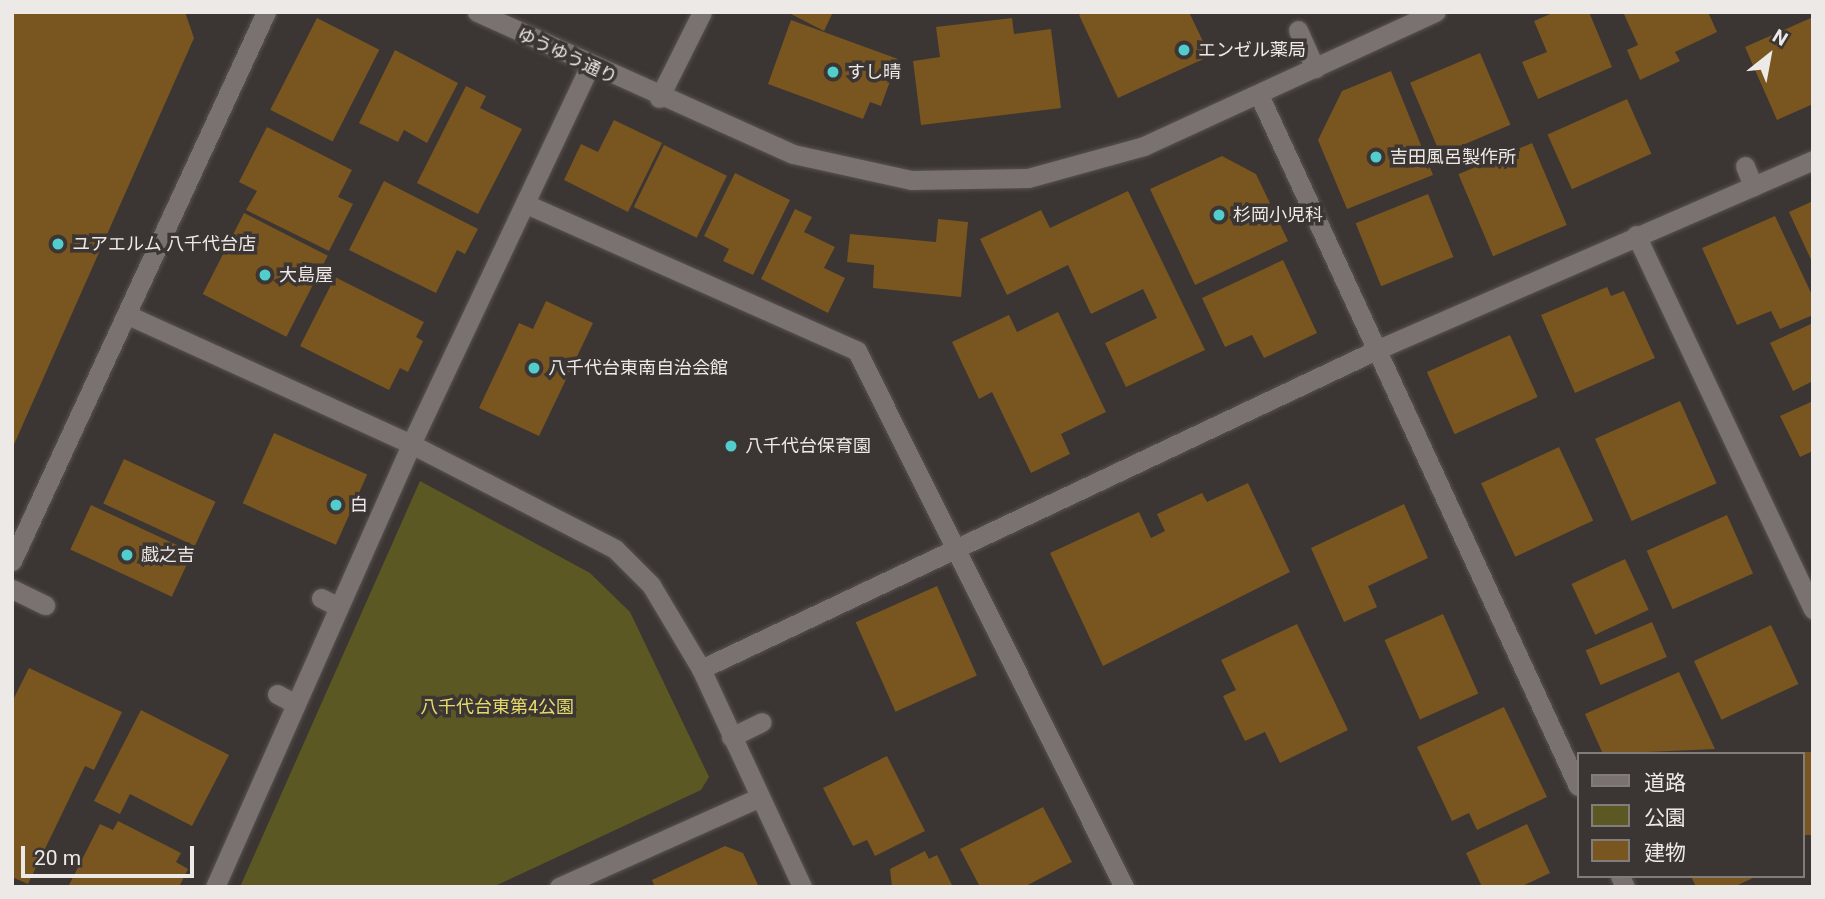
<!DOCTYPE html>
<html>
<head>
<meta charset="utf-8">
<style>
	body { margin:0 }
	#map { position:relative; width:1825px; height:899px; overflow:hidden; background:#3b3533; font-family:Roboto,"Noto Sans JP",sans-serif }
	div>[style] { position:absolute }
	.green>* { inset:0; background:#5c5823 }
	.building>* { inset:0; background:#795520; transform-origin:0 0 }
	.roads { filter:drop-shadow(0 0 2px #575250) drop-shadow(0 0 2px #575250) }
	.service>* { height:19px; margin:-9.5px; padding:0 9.5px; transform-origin:9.5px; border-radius:9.5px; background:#797270 }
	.minor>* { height:19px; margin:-9.5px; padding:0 9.5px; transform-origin:9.5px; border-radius:9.5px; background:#797270 }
	.tertiary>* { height:19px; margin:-9.5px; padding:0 9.5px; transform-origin:9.5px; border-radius:9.5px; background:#797270 }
	.dots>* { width:19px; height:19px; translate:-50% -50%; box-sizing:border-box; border:4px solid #3b3533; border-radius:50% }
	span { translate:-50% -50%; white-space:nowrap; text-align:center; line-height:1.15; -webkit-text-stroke:7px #3b3533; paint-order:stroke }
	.poi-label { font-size:18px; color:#ede9e7 }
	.left { translate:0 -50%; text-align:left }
	.street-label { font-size:18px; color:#ede9e7 }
	.park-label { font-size:18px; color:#e5db6b }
	.frame { position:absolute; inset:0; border:14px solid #ede9e7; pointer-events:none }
	.legend { position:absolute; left:1577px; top:752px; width:228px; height:126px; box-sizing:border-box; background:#3b3533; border:2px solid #827d7b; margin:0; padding:9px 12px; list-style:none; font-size:21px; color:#ede9e7 }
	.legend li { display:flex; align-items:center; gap:14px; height:35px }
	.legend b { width:35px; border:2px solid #827d7b }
	.north { position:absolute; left:1734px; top:21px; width:70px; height:70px; -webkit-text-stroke:5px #3b3533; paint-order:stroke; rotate:31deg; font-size:19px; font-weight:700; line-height:28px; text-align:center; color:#ede9e7 }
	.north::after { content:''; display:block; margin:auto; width:24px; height:32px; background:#ede9e7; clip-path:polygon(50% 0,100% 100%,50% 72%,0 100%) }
	.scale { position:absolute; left:21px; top:846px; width:173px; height:32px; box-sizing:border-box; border:4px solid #ede9e7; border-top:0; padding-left:9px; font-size:21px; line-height:24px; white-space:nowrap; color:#ede9e7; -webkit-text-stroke:5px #3b3533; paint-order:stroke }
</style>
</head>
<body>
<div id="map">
	<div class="green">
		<i style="clip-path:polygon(420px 481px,590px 573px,630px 612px,709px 777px,701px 790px,493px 887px,240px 887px)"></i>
	</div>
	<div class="building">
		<i style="clip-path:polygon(12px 12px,185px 12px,194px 38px,12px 449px)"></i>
		<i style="clip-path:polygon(787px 12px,833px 12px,824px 31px)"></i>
		<i style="clip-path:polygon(1085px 12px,1189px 12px,1210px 56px,1118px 98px,1079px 15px)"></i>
		<i style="clip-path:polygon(1555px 12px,1589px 12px,1612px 67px,1538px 99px,1522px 62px,1547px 52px,1534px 21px)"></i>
		<i style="clip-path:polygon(1623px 12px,1708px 12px,1717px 32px,1675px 52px,1680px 61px,1640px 80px,1627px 50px,1638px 45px)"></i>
		<i style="clip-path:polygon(1813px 17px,1813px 104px,1777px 120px,1745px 47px)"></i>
		<i style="left:317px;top:18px;width:70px;height:103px;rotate:27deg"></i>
		<i style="clip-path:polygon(1012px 18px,1014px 34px,1051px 29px,1061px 108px,921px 125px,913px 61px,940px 57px,936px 27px)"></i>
		<i style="clip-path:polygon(791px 20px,898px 59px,881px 106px,870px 102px,863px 119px,768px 84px)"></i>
		<i style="clip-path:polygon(395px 50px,458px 83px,427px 143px,404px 130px,398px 142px,359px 123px)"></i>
		<i style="left:1480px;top:53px;width:78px;height:76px;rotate:67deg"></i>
		<i style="clip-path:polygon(1391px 71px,1433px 175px,1347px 209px,1318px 140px,1342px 91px)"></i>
		<i style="clip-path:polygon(466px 86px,486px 96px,480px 108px,522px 129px,478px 214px,417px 183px)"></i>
		<i style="left:1627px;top:99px;width:60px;height:87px;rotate:66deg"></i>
		<i style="clip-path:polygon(614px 120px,662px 143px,628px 212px,564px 180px,581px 144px,598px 152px)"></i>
		<i style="clip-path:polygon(267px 127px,352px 170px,338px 197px,353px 204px,329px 251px,246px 210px,257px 191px,239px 182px)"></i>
		<i style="left:1532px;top:143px;width:89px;height:80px;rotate:67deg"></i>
		<i style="left:664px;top:145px;width:70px;height:69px;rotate:26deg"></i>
		<i style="clip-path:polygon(1222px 156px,1256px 174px,1288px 241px,1195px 285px,1150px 189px)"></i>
		<i style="clip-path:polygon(735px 173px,790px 200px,753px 275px,723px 261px,729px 249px,704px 236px)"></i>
		<i style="clip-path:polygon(384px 181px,478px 229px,465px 254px,457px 250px,436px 293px,349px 250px)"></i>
		<i style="clip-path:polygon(1128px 191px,1205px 350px,1126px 387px,1105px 343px,1157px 318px,1143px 289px,1091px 314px,1068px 265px,1007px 295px,980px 239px,1041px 210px,1050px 228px)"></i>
		<i style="left:1428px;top:194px;width:68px;height:78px;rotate:68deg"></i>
		<i style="clip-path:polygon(1813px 201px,1813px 264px,1789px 212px)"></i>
		<i style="clip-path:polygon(795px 209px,812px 217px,804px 232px,835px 247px,824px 268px,845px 278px,828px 313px,761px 279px)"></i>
		<i style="left:244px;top:213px;width:94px;height:91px;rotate:27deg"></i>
		<i style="clip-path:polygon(1775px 216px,1813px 297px,1813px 315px,1780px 329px,1771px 311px,1737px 325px,1702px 248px)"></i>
		<i style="clip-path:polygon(938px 219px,968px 222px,961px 297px,873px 288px,874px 265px,847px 262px,850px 234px,936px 242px)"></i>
		<i style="clip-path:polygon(1283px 260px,1317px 333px,1264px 358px,1252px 335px,1225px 347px,1202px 298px)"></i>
		<i style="clip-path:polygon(335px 277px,424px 322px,416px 337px,423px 341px,408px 372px,400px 368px,389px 390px,300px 346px)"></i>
		<i style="clip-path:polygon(1607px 287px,1611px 296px,1624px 291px,1655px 358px,1575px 393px,1541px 315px)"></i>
		<i style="clip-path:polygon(546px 301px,593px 323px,539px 436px,479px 408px,519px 323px,533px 329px)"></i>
		<i style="clip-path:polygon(1058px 312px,1106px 412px,1061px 434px,1070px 454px,1031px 473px,992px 392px,979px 399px,952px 342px,1009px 315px,1017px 332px)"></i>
		<i style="clip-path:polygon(1813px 323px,1813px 381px,1793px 391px,1770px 343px)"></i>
		<i style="left:1510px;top:335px;width:68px;height:91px;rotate:66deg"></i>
		<i style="left:1680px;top:401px;width:90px;height:93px;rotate:66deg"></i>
		<i style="clip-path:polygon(1813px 401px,1813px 451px,1800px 457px,1780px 416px)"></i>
		<i style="left:274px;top:433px;width:102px;height:77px;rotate:24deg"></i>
		<i style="left:1559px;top:447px;width:81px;height:86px;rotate:65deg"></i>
		<i style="left:124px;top:459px;width:101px;height:49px;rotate:25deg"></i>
		<i style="clip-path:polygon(1248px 483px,1290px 572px,1103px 666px,1050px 553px,1139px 512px,1151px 538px,1165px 531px,1157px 514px,1202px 493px,1207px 502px)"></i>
		<i style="clip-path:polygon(1404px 504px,1428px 558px,1368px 586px,1377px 607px,1344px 622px,1311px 548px)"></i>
		<i style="left:91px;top:505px;width:112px;height:49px;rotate:25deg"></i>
		<i style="left:1727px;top:515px;width:64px;height:88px;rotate:66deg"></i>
		<i style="left:1625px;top:559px;width:56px;height:59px;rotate:65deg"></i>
		<i style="left:937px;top:586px;width:98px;height:89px;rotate:66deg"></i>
		<i style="left:1443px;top:614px;width:87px;height:64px;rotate:66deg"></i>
		<i style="left:1652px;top:622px;width:38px;height:72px;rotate:67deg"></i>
		<i style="clip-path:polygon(1297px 624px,1348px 730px,1280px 763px,1265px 732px,1245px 741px,1223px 696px,1236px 690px,1221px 660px)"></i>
		<i style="left:1771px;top:625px;width:65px;height:85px;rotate:65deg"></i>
		<i style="clip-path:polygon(29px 668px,122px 712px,94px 770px,85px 766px,28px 884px,12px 877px,12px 702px)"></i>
		<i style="clip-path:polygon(1679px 672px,1715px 749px,1603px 754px,1585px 714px)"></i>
		<i style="clip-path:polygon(1504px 707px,1547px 797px,1477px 830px,1469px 813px,1452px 821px,1417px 747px)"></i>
		<i style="clip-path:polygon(141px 710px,229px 755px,192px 826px,130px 794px,120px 814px,94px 801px)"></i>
		<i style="left:1813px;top:752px;width:83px;height:12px;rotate:90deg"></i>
		<i style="clip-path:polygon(887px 756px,925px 831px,875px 856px,867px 840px,853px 846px,823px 788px)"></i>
		<i style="clip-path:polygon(1043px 807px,1072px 862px,1024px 887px,980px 887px,960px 849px)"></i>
		<i style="clip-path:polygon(118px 821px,181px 853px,176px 862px,188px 869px,179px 887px,68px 887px,100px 824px,113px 830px)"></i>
		<i style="clip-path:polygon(1527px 824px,1550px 873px,1520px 887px,1482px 887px,1466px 853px)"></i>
		<i style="clip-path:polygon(725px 846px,743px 853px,759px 887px,655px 887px,652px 880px)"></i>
		<i style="clip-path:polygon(925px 851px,929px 859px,937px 855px,953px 887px,892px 887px,890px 869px)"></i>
		<i style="clip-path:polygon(1691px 876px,1757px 876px,1734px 887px,1696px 887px)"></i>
	</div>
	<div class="roads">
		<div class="service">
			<i style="left:1298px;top:30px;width:42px;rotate:65.9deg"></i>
			<i style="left:1745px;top:166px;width:22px;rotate:68deg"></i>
			<i style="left:12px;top:589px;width:37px;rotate:26deg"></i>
			<i style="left:321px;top:598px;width:20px;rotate:27deg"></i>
			<i style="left:277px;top:694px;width:21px;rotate:28deg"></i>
			<i style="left:731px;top:737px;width:34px;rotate:-26deg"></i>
		</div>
		<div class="minor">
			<i style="left:1259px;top:95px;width:761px;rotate:65.22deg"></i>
			<i style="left:659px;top:98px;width:96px;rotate:-63.4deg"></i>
			<i style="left:526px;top:204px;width:362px;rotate:23.9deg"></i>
			<i style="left:857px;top:351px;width:599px;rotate:63.52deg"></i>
			<i style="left:1636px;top:235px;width:414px;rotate:64.7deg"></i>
			<i style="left:128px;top:315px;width:311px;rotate:24.5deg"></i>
			<i style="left:411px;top:444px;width:229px;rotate:27.2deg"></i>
			<i style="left:615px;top:549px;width:51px;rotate:45deg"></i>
			<i style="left:651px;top:585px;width:98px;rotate:59.2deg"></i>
			<i style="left:701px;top:669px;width:240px;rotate:65.1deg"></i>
			<i style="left:701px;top:669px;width:744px;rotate:-25.29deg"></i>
			<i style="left:1374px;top:351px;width:479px;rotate:-23.5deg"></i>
			<i style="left:1620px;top:876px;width:12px;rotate:66deg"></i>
			<i style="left:215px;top:887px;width:484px;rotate:-66.1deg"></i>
			<i style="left:411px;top:444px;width:417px;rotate:-64.7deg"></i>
			<i style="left:559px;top:887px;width:218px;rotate:-24.1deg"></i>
		</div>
		<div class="tertiary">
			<i style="left:477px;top:12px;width:346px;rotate:24.2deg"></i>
			<i style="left:793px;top:154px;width:121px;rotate:12.4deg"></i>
			<i style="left:911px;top:180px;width:117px;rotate:-1deg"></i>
			<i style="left:1028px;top:178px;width:120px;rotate:-15.4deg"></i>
			<i style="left:1144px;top:146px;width:321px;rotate:-24.7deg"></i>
			<i style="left:12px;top:561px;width:605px;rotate:-65.17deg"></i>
		</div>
	</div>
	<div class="dots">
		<i style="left:1184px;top:50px;background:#52cdce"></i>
		<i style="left:833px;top:72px;background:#52cdce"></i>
		<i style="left:1376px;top:157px;background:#52cdce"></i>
		<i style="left:1219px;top:215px;background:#52cdce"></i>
		<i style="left:58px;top:244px;background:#52cdce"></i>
		<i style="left:265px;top:275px;background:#52cdce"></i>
		<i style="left:534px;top:368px;background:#52cdce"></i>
		<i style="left:731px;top:446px;background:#52cdce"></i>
		<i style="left:336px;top:505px;background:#52cdce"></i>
		<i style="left:127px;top:555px;background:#52cdce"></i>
	</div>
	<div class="poi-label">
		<span class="left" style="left:1198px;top:50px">エンゼル薬局</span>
		<span class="left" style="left:847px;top:72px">すし晴</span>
		<span class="left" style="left:1390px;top:157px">吉田風呂製作所</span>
		<span class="left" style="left:1233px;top:215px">杉岡小児科</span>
		<span class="left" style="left:72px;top:244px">ユアエルム 八千代台店</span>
		<span class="left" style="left:279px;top:275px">大島屋</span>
		<span class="left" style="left:548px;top:368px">八千代台東南自治会館</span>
		<span class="left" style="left:745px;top:446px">八千代台保育園</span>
		<span class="left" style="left:350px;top:505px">白</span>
		<span class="left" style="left:141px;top:555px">戯之吉</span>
	</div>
	<div class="street-label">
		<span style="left:567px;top:56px;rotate:25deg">ゆうゆう通り</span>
	</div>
	<div class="park-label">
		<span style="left:497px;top:707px">八千代台東第4公園</span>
	</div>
	<div class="frame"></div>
	<ul class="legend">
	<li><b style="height:9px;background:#797270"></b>道路</li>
	<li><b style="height:19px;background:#5c5823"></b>公園</li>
	<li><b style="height:19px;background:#795520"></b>建物</li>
	</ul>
	<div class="north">N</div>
	<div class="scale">20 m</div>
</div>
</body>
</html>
